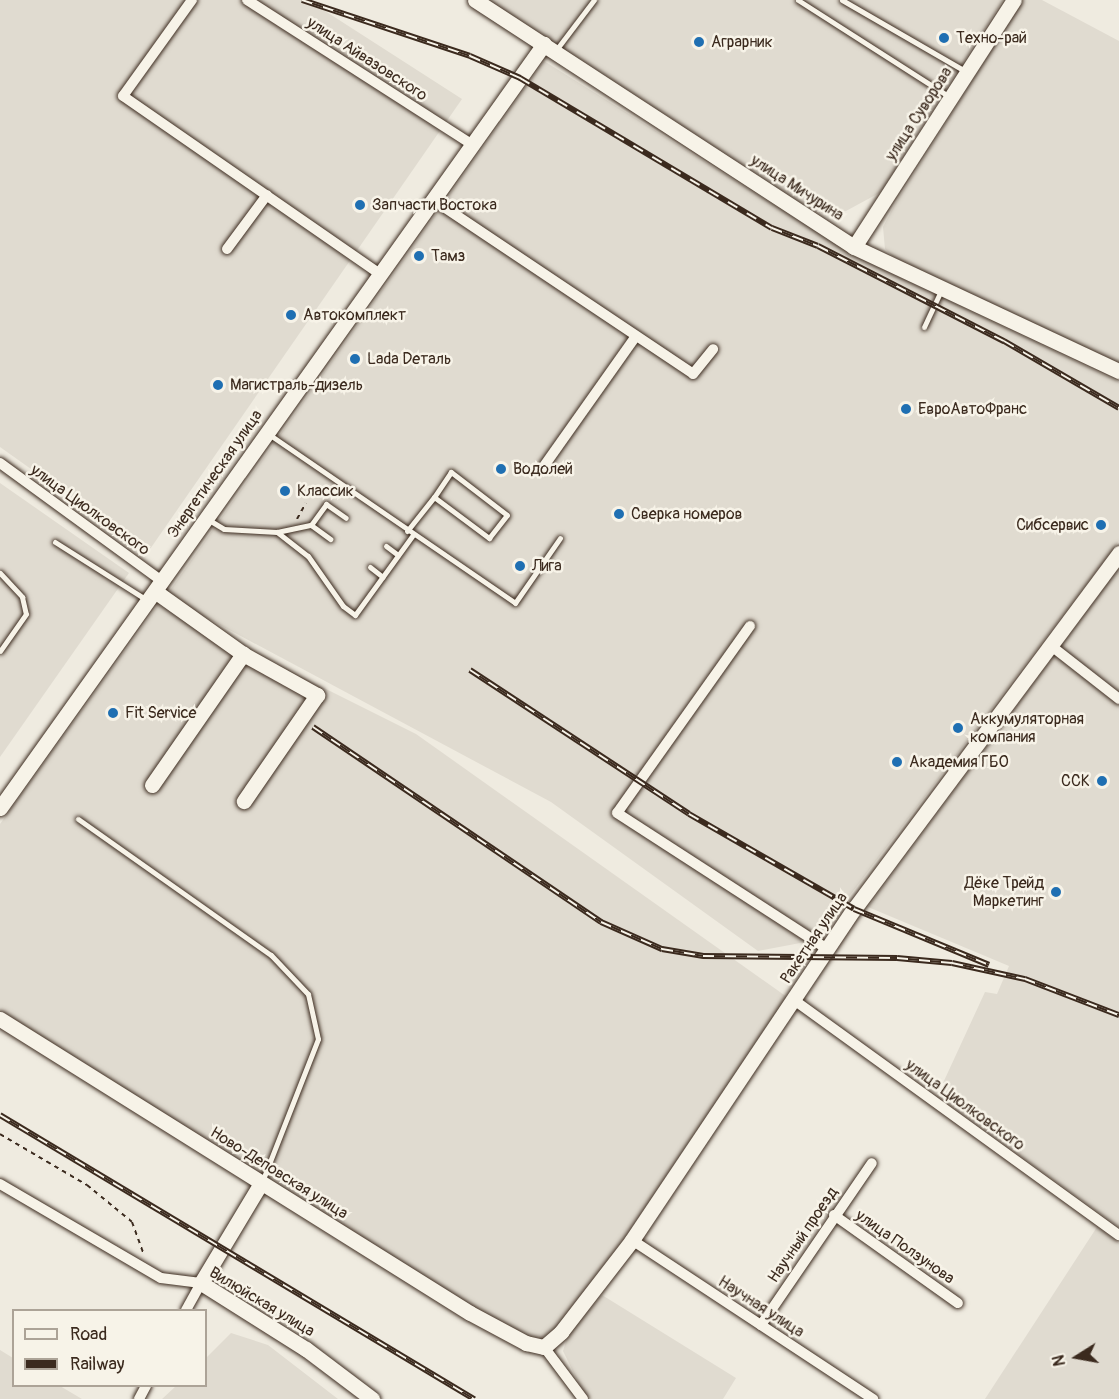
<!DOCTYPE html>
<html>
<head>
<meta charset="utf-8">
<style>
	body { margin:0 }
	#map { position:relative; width:1119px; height:1399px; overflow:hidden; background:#efebe0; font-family:Pangolin,sans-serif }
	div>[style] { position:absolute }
	.built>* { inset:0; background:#e0dbd0 }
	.path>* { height:2px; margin-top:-1px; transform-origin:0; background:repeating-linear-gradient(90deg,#3b2a1e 0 4.5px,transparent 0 9px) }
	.roads { filter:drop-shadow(0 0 2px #3b2a1e) drop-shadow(0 0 2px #3b2a1e) }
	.lane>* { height:5px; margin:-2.5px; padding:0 2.5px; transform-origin:2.5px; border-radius:2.5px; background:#f7f3e8 }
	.street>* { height:10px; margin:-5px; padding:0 5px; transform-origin:5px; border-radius:5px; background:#f7f3e8 }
	.secondary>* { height:15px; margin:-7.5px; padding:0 7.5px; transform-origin:7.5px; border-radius:7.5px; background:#f7f3e8 }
	.rail>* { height:6px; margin-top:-3px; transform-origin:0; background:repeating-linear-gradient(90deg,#f7f3e8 0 11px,#3b2a1e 0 22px); box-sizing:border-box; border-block:2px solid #3b2a1e }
	.dots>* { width:16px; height:16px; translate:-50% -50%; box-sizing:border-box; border:3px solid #f7f3e8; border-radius:50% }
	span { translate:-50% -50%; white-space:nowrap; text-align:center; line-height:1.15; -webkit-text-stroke:5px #f7f3e8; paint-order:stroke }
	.poi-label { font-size:16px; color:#3b2a1e }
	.left { translate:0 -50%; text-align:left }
	.right { translate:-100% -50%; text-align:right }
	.street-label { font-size:16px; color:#3b2a1e }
	.legend { position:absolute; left:12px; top:1309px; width:195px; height:78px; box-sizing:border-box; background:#f7f3e8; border:2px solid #aca397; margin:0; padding:8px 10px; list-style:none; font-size:18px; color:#3b2a1e }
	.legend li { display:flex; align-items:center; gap:12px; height:30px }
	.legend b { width:30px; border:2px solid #aca397 }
	.north { position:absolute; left:1047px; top:1327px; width:60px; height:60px; -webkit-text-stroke:4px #f7f3e8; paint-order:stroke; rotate:259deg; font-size:16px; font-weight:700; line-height:24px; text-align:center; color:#3b2a1e }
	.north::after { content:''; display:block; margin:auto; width:21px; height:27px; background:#3b2a1e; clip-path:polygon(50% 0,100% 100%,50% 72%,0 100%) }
</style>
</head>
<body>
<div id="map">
	<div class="built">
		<i style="clip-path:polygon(0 0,308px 0,462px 99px,148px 552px,0 447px)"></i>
		<i style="clip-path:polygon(489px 0,1003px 0,881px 192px,846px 211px,831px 214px,815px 212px)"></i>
		<i style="clip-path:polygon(1023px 0,1042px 0,1119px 41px,1119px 365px,902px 265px,885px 249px,883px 227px,895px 204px)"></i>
		<i style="clip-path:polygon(544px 61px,857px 257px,1119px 382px,1119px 541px,816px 940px,758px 951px,551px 802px,166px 596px)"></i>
		<i style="clip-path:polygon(0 483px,129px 573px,0 757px)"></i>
		<i style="clip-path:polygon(1119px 568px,1119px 1227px,937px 1096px,985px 992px,997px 994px,1009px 966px,868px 907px)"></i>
		<i style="clip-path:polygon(158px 605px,416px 734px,787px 997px,625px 1237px,551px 1334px,540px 1338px,528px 1336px,474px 1308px,0 1010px,0 824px)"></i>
		<i style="clip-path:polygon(1097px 1227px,1119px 1243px,1119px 1399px,985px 1399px)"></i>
		<i style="clip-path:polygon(602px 1295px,736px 1378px,723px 1399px,591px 1399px,584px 1394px,563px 1351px,568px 1335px)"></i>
		<i style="clip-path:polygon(231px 1333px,268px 1345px,338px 1399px,162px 1399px,176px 1386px,206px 1386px,206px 1358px)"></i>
		<i style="clip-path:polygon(0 1350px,13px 1358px,14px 1386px,60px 1386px,82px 1399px,0 1399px)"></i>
	</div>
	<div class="path">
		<i style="left:297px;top:519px;width:18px;rotate:-61deg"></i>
		<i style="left:0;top:1134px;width:101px;rotate:30.4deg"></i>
		<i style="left:87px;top:1185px;width:58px;rotate:39.4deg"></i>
		<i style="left:132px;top:1222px;width:35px;rotate:70deg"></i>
	</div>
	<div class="roads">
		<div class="lane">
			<i style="left:798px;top:0;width:178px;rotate:32.6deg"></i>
			<i style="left:842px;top:0;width:142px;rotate:30deg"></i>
			<i style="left:556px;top:50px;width:63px;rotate:-52.8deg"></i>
			<i style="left:924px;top:327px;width:40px;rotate:-65deg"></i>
			<i style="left:270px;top:435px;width:297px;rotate:34.4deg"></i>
			<i style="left:515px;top:603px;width:79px;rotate:-55.3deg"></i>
			<i style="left:209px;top:520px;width:17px;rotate:31deg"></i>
			<i style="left:224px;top:529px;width:53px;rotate:3.2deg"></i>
			<i style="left:277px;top:532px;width:39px;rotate:38deg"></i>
			<i style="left:308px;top:556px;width:61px;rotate:55deg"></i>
			<i style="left:343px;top:606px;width:15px;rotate:37deg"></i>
			<i style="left:355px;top:615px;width:99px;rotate:-54.1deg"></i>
			<i style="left:311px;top:525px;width:26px;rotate:-54deg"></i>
			<i style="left:326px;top:504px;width:24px;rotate:35deg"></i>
			<i style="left:407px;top:531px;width:43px;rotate:-51.5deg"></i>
			<i style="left:434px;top:497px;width:69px;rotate:36.7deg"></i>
			<i style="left:489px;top:538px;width:29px;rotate:-52deg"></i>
			<i style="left:507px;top:515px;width:71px;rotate:-142.5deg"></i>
			<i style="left:451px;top:472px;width:30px;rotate:124deg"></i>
			<i style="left:277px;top:532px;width:35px;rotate:-12deg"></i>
			<i style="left:311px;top:525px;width:24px;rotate:36deg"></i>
			<i style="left:55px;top:542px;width:107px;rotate:32.3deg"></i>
			<i style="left:386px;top:546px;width:15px;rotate:37deg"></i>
			<i style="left:370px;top:567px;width:16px;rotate:38deg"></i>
			<i style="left:0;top:573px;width:33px;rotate:47deg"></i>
			<i style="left:22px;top:597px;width:17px;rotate:77deg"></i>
			<i style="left:26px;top:614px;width:45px;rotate:125.1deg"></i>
			<i style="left:78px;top:819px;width:236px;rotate:35.2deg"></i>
			<i style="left:271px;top:955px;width:54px;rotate:46.5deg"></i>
			<i style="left:308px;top:994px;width:46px;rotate:77.5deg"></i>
			<i style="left:318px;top:1039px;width:154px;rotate:111.4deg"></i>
		</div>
		<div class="street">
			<i style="left:192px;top:0;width:118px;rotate:125.7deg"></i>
			<i style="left:123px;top:96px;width:311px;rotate:34.7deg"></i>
			<i style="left:247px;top:0;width:266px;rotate:32.7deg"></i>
			<i style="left:432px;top:199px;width:314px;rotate:33.8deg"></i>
			<i style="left:693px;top:374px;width:32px;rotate:-51deg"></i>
			<i style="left:227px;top:249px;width:67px;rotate:-53.5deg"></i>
			<i style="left:0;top:463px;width:202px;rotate:36.1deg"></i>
			<i style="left:544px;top:466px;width:159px;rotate:-54.7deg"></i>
			<i style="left:750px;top:626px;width:229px;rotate:125.4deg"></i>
			<i style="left:617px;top:813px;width:250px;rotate:32.9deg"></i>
			<i style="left:1050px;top:645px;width:88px;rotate:38deg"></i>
			<i style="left:794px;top:1000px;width:401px;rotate:35.9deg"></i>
			<i style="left:0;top:1184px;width:186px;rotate:30.3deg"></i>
			<i style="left:161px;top:1278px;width:40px;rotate:7.1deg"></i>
			<i style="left:201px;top:1283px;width:31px;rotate:119deg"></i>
			<i style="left:834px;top:1215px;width:152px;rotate:35.4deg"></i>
			<i style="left:632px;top:1240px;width:289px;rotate:33.4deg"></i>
			<i style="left:761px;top:1325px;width:196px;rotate:-55.6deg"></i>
			<i style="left:544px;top:1347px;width:65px;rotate:53.1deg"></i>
			<i style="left:139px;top:1399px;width:15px;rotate:-62deg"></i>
		</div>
		<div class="secondary">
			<i style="left:475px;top:0;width:452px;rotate:33.1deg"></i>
			<i style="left:854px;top:247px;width:293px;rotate:25.1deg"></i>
			<i style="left:854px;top:247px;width:294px;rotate:-57.1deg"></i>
			<i style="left:243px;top:654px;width:85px;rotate:29deg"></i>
			<i style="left:317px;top:695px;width:129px;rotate:124.6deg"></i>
			<i style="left:152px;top:785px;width:160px;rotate:-55.2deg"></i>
			<i style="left:243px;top:654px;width:107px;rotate:-144.5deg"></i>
			<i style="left:0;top:808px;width:938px;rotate:-54.55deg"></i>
			<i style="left:0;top:1019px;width:554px;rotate:32.03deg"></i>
			<i style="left:470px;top:1313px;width:64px;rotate:28.2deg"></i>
			<i style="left:526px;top:1343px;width:18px;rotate:13deg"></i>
			<i style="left:544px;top:1347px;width:23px;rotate:-41deg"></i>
			<i style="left:561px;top:1332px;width:116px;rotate:-52.3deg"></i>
			<i style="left:632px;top:1240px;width:399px;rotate:-56.2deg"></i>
			<i style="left:854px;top:909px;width:444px;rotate:-53.3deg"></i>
			<i style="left:261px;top:1183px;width:117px;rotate:121deg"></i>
			<i style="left:201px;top:1283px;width:124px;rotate:32.2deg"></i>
			<i style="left:306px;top:1349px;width:83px;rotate:37.1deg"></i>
		</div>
	</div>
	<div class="rail">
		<i style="left:302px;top:0;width:177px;rotate:18.4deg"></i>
		<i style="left:470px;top:56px;width:55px;rotate:23.7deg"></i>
		<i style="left:520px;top:78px;width:293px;rotate:30.8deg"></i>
		<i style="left:772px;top:228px;width:49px;rotate:21.4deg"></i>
		<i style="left:818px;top:246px;width:209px;rotate:27.1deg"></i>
		<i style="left:1004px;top:341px;width:133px;rotate:30.2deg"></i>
		<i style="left:470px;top:670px;width:262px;rotate:33.3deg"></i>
		<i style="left:689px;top:814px;width:190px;rotate:29.9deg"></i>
		<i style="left:854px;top:909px;width:146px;rotate:22.5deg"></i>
		<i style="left:313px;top:727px;width:348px;rotate:34.1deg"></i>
		<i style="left:601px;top:922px;width:67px;rotate:23.9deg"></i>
		<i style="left:662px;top:949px;width:42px;rotate:9.7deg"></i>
		<i style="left:703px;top:956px;width:194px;rotate:0.6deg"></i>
		<i style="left:897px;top:958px;width:55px;rotate:5.2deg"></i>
		<i style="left:952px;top:963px;width:75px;rotate:12.4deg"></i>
		<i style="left:1025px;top:979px;width:101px;rotate:21deg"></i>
		<i style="left:0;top:1115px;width:553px;rotate:30.93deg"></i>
	</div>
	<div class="dots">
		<i style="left:944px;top:38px;background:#1f6fb2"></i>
		<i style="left:699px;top:42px;background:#1f6fb2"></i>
		<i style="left:360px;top:205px;background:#1f6fb2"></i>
		<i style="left:419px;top:256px;background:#1f6fb2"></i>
		<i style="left:291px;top:315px;background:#1f6fb2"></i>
		<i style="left:355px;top:359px;background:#1f6fb2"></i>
		<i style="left:218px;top:385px;background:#1f6fb2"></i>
		<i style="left:906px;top:409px;background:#1f6fb2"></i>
		<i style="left:501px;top:469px;background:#1f6fb2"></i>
		<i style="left:285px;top:491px;background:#1f6fb2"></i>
		<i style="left:619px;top:514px;background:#1f6fb2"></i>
		<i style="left:1101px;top:525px;background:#1f6fb2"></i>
		<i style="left:520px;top:566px;background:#1f6fb2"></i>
		<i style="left:113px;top:713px;background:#1f6fb2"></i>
		<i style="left:958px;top:728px;background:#1f6fb2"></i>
		<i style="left:897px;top:762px;background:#1f6fb2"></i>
		<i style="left:1102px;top:781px;background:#1f6fb2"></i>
		<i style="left:1056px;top:892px;background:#1f6fb2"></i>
	</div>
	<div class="poi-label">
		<span class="left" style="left:956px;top:38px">Техно-рай</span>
		<span class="left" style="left:711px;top:42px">Аграрник</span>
		<span class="left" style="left:372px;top:205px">Запчасти Востока</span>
		<span class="left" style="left:431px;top:256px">Тамз</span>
		<span class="left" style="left:303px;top:315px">Автокомплект</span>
		<span class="left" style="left:367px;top:359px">Lada Dеталь</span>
		<span class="left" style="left:230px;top:385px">Магистраль-дизель</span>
		<span class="left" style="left:918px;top:409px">ЕвроАвтоФранс</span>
		<span class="left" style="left:513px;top:469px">Водолей</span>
		<span class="left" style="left:297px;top:491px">Классик</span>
		<span class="left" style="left:631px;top:514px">Сверка номеров</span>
		<span class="right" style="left:1089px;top:525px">Сибсервис</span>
		<span class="left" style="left:532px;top:566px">Лига</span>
		<span class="left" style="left:125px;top:713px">Fit Service</span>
		<span class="left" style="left:970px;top:728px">Аккумуляторная<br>компания</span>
		<span class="left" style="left:909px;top:762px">Академия ГБО</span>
		<span class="right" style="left:1090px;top:781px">ССК</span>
		<span class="right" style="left:1044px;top:892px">Дёке Трейд<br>Маркетинг</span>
	</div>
	<div class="street-label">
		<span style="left:367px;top:59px;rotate:33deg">улица Айвазовского</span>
		<span style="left:919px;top:114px;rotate:-57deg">улица Суворова</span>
		<span style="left:797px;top:188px;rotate:33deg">улица Мичурина</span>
		<span style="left:215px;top:474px;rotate:-55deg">Энергетическая улица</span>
		<span style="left:90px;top:510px;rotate:36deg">улица Циолковского</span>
		<span style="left:814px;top:938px;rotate:-56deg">Ракетная улица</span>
		<span style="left:965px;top:1105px;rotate:36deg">улица Циолковского</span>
		<span style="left:279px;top:1173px;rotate:32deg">Ново-Деповская улица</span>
		<span style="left:803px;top:1235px;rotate:-56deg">Научный проезд</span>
		<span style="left:905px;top:1247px;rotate:35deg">улица Ползунова</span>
		<span style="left:262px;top:1302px;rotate:31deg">Вилюйская улица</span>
		<span style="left:761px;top:1307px;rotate:33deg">Научная улица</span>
	</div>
	<ul class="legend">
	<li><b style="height:8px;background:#f7f3e8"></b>Road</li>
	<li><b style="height:8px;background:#3b2a1e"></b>Railway</li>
	</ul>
	<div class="north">N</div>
</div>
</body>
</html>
